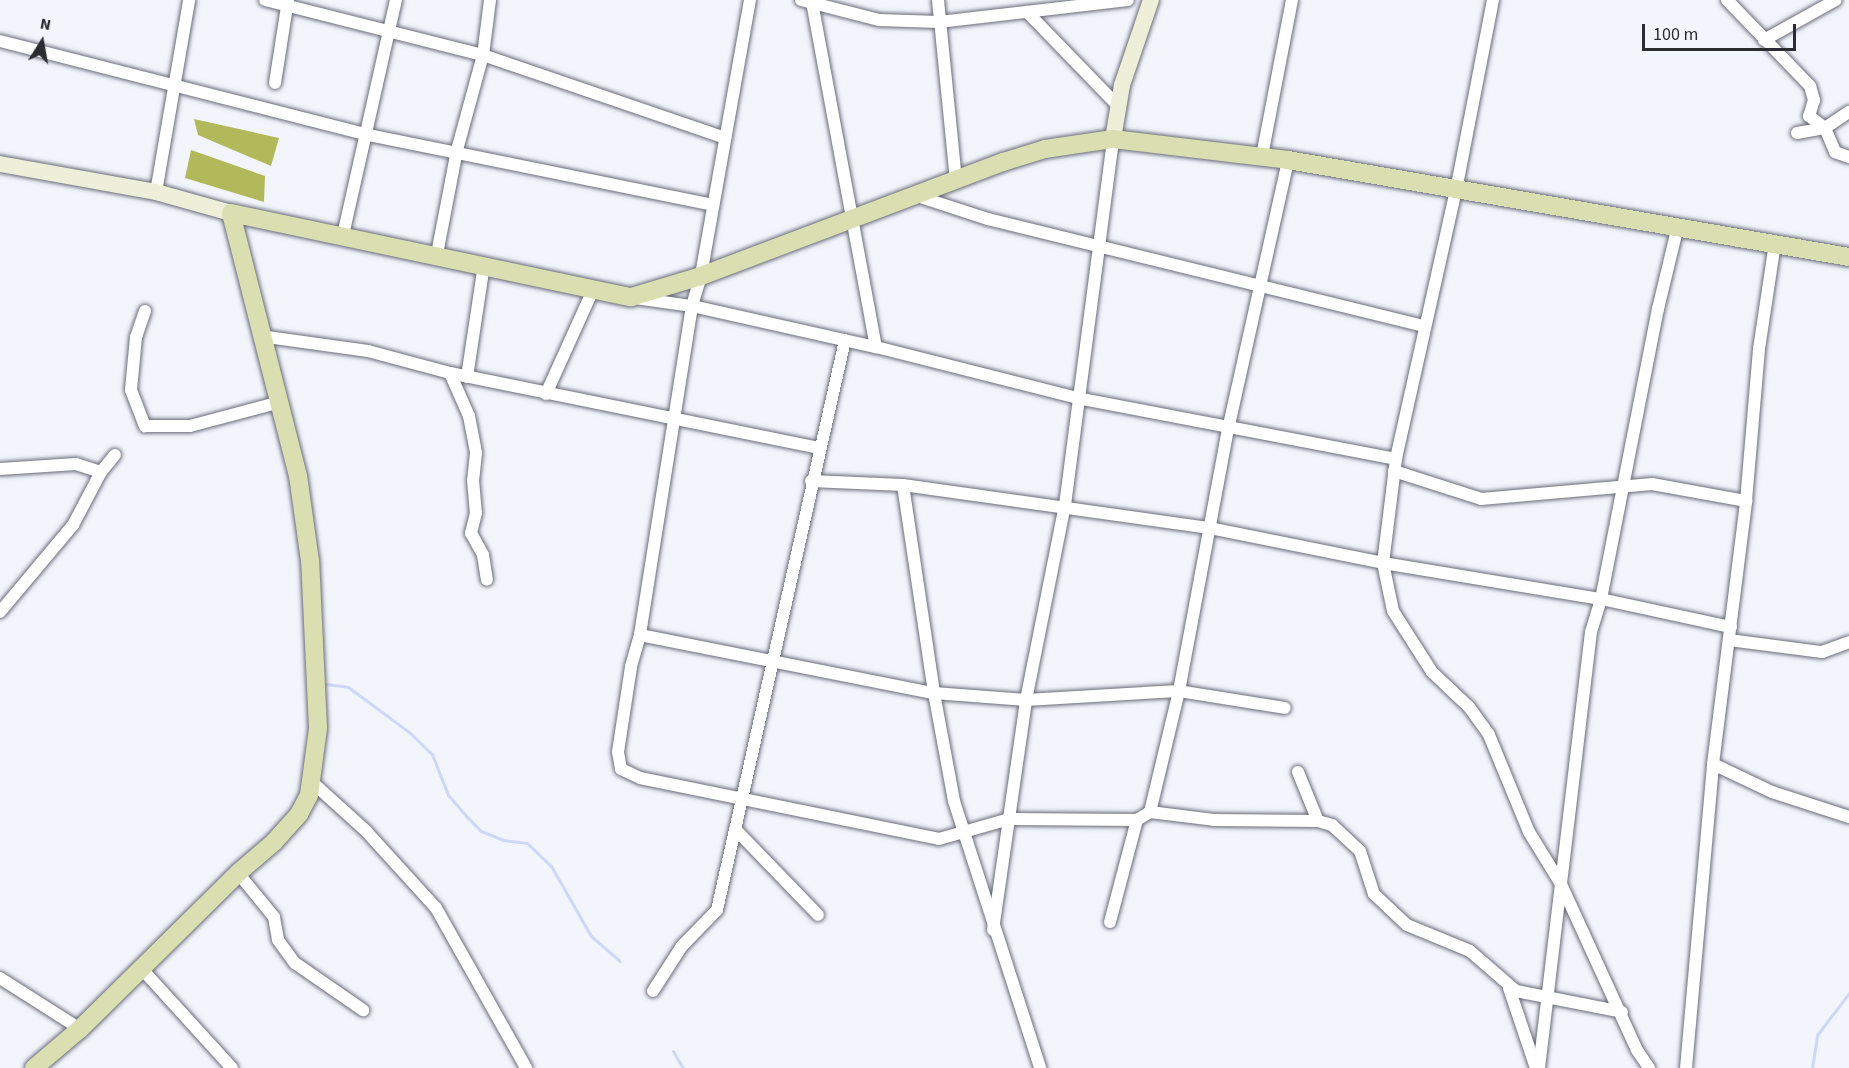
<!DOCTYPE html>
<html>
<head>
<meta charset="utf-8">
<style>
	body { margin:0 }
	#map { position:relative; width:1849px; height:1068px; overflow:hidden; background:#f3f5fd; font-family:"Source Sans 3",sans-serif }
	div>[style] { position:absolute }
	.forest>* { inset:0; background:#b1b95a }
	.stream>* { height:3px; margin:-1.5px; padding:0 1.5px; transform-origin:1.5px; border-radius:1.5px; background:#cfd7f9 }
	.roads { filter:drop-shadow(0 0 2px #696c78) drop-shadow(0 0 2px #696c78) }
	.street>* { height:12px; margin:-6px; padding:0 6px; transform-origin:6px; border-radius:6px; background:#fff }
	.secondary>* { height:16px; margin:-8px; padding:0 8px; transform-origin:8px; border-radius:8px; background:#edefd9 }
	.primary>* { height:18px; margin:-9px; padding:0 9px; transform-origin:9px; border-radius:9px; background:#dadfb2 }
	span { translate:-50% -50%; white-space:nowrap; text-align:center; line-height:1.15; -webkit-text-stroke:5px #f3f5fd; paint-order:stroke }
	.north { position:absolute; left:12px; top:12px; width:60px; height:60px; -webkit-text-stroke:4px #f3f5fd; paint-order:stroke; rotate:11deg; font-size:16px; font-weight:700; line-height:24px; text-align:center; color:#2a2c31 }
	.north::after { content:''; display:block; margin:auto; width:21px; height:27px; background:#2a2c31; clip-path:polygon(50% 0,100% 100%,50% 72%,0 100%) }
	.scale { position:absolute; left:1642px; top:24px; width:154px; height:27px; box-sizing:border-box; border:3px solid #2a2c31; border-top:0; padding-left:8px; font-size:18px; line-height:21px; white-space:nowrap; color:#2a2c31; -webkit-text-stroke:4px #f3f5fd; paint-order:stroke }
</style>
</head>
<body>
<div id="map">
	<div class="forest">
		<i style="clip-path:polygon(194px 119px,279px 138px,271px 166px,198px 135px)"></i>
		<i style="clip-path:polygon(191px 150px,265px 176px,264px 202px,185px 178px)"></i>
	</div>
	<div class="stream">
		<i style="left:325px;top:684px;width:23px;rotate:7deg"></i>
		<i style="left:348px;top:687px;width:76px;rotate:36.4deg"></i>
		<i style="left:409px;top:732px;width:32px;rotate:44deg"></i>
		<i style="left:432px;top:754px;width:44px;rotate:68.7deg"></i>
		<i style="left:448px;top:795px;width:28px;rotate:49deg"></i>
		<i style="left:466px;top:816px;width:21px;rotate:45deg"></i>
		<i style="left:481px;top:831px;width:24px;rotate:22deg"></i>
		<i style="left:503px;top:840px;width:24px;rotate:7deg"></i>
		<i style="left:527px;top:843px;width:33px;rotate:44deg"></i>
		<i style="left:551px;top:866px;width:81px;rotate:60.3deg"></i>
		<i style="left:591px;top:936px;width:38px;rotate:41deg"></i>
		<i style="left:673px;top:1051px;width:20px;rotate:60deg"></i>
		<i style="left:1812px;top:1068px;width:33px;rotate:-81deg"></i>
		<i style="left:1817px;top:1035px;width:53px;rotate:-52.7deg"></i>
	</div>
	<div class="roads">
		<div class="street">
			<i style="left:265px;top:0;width:225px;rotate:14.2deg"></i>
			<i style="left:483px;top:55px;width:256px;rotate:18.9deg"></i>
			<i style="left:750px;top:0;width:280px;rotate:100.1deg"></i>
			<i style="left:701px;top:276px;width:31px;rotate:107deg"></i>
			<i style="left:692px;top:306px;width:333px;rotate:99deg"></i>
			<i style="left:640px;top:635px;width:33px;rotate:106deg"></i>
			<i style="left:631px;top:667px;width:86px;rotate:98.7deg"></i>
			<i style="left:618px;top:752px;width:17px;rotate:80deg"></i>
			<i style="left:621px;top:769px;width:21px;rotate:25deg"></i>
			<i style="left:640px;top:778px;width:305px;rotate:11.5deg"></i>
			<i style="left:939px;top:839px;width:73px;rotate:-15.9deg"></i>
			<i style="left:1009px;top:819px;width:128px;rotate:0.4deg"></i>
			<i style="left:801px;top:0;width:81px;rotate:14.4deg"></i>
			<i style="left:879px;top:20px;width:60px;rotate:1.9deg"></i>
			<i style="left:939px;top:22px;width:190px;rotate:-6.6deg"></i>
			<i style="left:938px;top:0;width:181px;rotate:84.3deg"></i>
			<i style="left:1493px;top:0;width:194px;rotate:101deg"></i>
			<i style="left:1456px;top:190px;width:276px;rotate:102.6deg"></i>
			<i style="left:1396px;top:459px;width:105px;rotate:97.1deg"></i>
			<i style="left:1383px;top:563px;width:49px;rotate:78.2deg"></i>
			<i style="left:1393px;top:611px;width:72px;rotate:57.4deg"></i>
			<i style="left:1432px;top:672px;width:51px;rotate:43.4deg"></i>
			<i style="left:1469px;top:707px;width:34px;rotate:54deg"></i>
			<i style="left:1489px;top:735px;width:105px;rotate:67.6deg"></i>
			<i style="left:1529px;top:832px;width:61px;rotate:58.4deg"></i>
			<i style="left:1561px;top:884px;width:183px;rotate:65.4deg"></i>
			<i style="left:1637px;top:1050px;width:22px;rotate:56deg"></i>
			<i style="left:1727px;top:0;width:120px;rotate:46deg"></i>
			<i style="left:1810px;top:86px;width:15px;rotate:74deg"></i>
			<i style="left:1814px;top:100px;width:17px;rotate:107deg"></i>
			<i style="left:1809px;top:116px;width:20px;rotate:37deg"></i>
			<i style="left:1825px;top:128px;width:26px;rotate:67deg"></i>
			<i style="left:1835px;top:152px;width:15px;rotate:20deg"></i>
			<i style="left:812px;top:2px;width:351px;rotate:79.5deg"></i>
			<i style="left:1027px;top:12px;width:131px;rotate:45.9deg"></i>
			<i style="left:1764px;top:40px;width:82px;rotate:-29.1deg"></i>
			<i style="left:0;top:41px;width:376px;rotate:14.3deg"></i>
			<i style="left:364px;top:134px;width:355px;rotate:11.5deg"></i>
			<i style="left:275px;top:83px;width:84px;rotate:-81.1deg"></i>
			<i style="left:1797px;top:133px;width:28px;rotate:-10deg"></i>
			<i style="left:1825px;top:128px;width:29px;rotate:-34deg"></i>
			<i style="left:1262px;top:156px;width:159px;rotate:-79.1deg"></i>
			<i style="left:156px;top:192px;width:195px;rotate:-80.2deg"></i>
			<i style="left:914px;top:195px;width:78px;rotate:18deg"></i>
			<i style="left:988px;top:219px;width:449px;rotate:13.8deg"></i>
			<i style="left:343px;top:235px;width:241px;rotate:-77.3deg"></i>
			<i style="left:437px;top:254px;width:106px;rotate:-79.1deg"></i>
			<i style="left:457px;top:150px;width:98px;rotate:-74.7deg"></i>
			<i style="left:483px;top:55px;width:55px;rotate:-82.7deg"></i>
			<i style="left:635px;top:298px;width:58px;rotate:8deg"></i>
			<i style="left:692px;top:306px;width:189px;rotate:12.6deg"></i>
			<i style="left:876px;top:347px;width:207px;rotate:14.2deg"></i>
			<i style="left:1077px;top:398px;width:325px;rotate:10.8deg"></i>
			<i style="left:145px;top:311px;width:28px;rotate:109deg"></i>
			<i style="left:136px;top:337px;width:53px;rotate:95.4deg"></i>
			<i style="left:131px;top:390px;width:39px;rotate:69deg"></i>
			<i style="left:145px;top:426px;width:45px"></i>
			<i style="left:190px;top:426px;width:93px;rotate:-14.9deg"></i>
			<i style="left:260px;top:336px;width:109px;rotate:7.9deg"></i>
			<i style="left:368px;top:351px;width:85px;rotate:15deg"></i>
			<i style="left:450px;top:373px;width:376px;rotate:11.5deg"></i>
			<i style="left:450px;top:373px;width:47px;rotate:66.2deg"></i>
			<i style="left:469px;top:416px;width:38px;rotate:79deg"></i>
			<i style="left:476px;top:453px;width:27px;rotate:96deg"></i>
			<i style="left:473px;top:480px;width:33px;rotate:85deg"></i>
			<i style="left:476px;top:513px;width:21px;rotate:104deg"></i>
			<i style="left:471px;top:533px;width:25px;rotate:61deg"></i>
			<i style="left:483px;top:555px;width:25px;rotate:81deg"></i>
			<i style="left:467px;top:377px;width:113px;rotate:-81.4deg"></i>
			<i style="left:546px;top:394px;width:114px;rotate:-65.7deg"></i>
			<i style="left:0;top:469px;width:76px;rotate:-3.8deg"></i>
			<i style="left:76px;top:464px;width:26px;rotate:18deg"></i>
			<i style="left:1394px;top:471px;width:91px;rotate:17.8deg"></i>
			<i style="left:1481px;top:499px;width:172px;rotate:-5deg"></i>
			<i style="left:1652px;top:484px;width:96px;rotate:10.3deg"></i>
			<i style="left:811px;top:481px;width:92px;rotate:2.5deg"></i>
			<i style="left:903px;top:485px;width:310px;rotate:8deg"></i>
			<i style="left:1210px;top:528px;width:177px;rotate:11.4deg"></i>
			<i style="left:1383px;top:563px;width:221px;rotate:9.4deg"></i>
			<i style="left:1601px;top:599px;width:133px;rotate:12.2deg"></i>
			<i style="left:903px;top:485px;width:210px;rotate:81.5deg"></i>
			<i style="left:934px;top:693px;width:110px;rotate:79.5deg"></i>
			<i style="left:954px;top:801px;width:281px;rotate:72.1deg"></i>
			<i style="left:0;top:612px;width:114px;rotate:-50deg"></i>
			<i style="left:73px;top:525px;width:60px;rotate:-62.2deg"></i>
			<i style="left:101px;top:472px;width:22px;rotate:-51deg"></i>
			<i style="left:640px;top:635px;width:300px;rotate:11.2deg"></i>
			<i style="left:934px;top:693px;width:92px;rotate:4.4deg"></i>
			<i style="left:1026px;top:700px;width:153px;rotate:-3.4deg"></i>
			<i style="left:1179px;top:691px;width:107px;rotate:9.1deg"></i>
			<i style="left:1729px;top:640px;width:94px;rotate:7.4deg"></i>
			<i style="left:1822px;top:652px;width:29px;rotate:-20deg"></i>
			<i style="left:1713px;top:764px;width:65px;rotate:25.4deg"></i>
			<i style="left:1772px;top:792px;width:81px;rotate:18deg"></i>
			<i style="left:312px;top:782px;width:73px;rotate:42.2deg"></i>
			<i style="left:366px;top:831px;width:104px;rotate:47.7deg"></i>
			<i style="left:436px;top:908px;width:184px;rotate:60.6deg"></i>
			<i style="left:1150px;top:812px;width:64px;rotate:7.1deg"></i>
			<i style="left:1214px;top:820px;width:104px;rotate:0.6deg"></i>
			<i style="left:1318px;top:821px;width:53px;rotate:-112.2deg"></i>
			<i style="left:1318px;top:821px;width:15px;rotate:16deg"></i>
			<i style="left:1332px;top:825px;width:38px;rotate:43deg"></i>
			<i style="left:1360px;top:851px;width:45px;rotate:72deg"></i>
			<i style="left:1374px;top:894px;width:45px;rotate:43.2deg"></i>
			<i style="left:1407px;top:925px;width:68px;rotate:22.4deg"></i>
			<i style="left:1470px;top:951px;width:61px;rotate:41deg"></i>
			<i style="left:1516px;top:991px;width:108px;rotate:11.2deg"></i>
			<i style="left:736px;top:830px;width:118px;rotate:46deg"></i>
			<i style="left:238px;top:873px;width:57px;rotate:50.7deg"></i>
			<i style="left:274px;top:917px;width:23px;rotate:80deg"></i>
			<i style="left:278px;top:940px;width:29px;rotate:54deg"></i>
			<i style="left:295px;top:963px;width:83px;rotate:34.7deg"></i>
			<i style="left:1110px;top:922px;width:106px;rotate:-75.2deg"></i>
			<i style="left:1137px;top:820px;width:15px;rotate:-32deg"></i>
			<i style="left:1150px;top:812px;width:124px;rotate:-76.5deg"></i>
			<i style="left:1179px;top:691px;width:271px;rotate:-79.4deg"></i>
			<i style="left:1229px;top:425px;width:271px;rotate:-77.4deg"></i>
			<i style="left:993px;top:930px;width:232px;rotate:-81.8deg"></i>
			<i style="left:1026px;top:700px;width:199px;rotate:-78.7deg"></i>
			<i style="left:1065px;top:505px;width:369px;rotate:-82.5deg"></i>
			<i style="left:141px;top:968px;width:135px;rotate:47.7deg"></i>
			<i style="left:0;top:978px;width:95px;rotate:32.5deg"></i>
			<i style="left:1509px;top:988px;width:84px;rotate:71.4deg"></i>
			<i style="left:653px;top:991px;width:54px;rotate:-57.2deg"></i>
			<i style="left:682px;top:946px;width:50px;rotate:-45.8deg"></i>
			<i style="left:717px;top:910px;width:584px;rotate:-77.34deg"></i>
			<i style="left:1539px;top:1068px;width:439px;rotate:-83.2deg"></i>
			<i style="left:1591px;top:632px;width:34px;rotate:-73deg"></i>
			<i style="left:1601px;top:599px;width:296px;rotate:-78.9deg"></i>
			<i style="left:1658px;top:309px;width:85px;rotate:-76.5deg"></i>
			<i style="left:1686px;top:1068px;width:305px;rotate:-84.9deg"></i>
			<i style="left:1713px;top:764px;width:265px;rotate:-82.8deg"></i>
			<i style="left:1746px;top:501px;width:153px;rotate:-85.1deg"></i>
			<i style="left:1759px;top:349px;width:107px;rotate:-81.4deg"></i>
		</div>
		<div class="secondary">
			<i style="left:1113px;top:139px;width:55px;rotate:-80.5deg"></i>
			<i style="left:1122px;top:85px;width:90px;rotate:-71.2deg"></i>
			<i style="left:0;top:164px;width:158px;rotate:10.2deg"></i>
			<i style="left:156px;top:192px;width:78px;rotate:15.6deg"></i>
		</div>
		<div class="primary">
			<i style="left:34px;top:1068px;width:60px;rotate:-40.3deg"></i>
			<i style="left:80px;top:1029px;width:222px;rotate:-44.6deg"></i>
			<i style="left:238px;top:873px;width:48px;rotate:-40.7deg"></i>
			<i style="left:274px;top:842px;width:38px;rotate:-48deg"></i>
			<i style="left:299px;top:814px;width:21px;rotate:-62deg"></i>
			<i style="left:309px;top:795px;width:68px;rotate:-82.3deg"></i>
			<i style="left:318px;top:728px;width:167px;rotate:-92.7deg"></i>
			<i style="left:310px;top:561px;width:86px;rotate:-98deg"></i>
			<i style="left:298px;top:476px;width:271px;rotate:-104.3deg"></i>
			<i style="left:231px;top:213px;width:409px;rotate:11.9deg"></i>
			<i style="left:631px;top:297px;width:73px;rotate:-16.7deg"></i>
			<i style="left:701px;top:276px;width:323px;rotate:-20.7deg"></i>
			<i style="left:1003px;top:162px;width:44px;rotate:-17.2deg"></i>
			<i style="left:1045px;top:149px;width:69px;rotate:-8.4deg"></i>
			<i style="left:1113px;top:139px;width:176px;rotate:6.8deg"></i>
			<i style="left:1288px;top:160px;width:569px;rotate:9.81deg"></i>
		</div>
	</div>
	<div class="north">N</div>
	<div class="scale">100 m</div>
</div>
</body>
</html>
